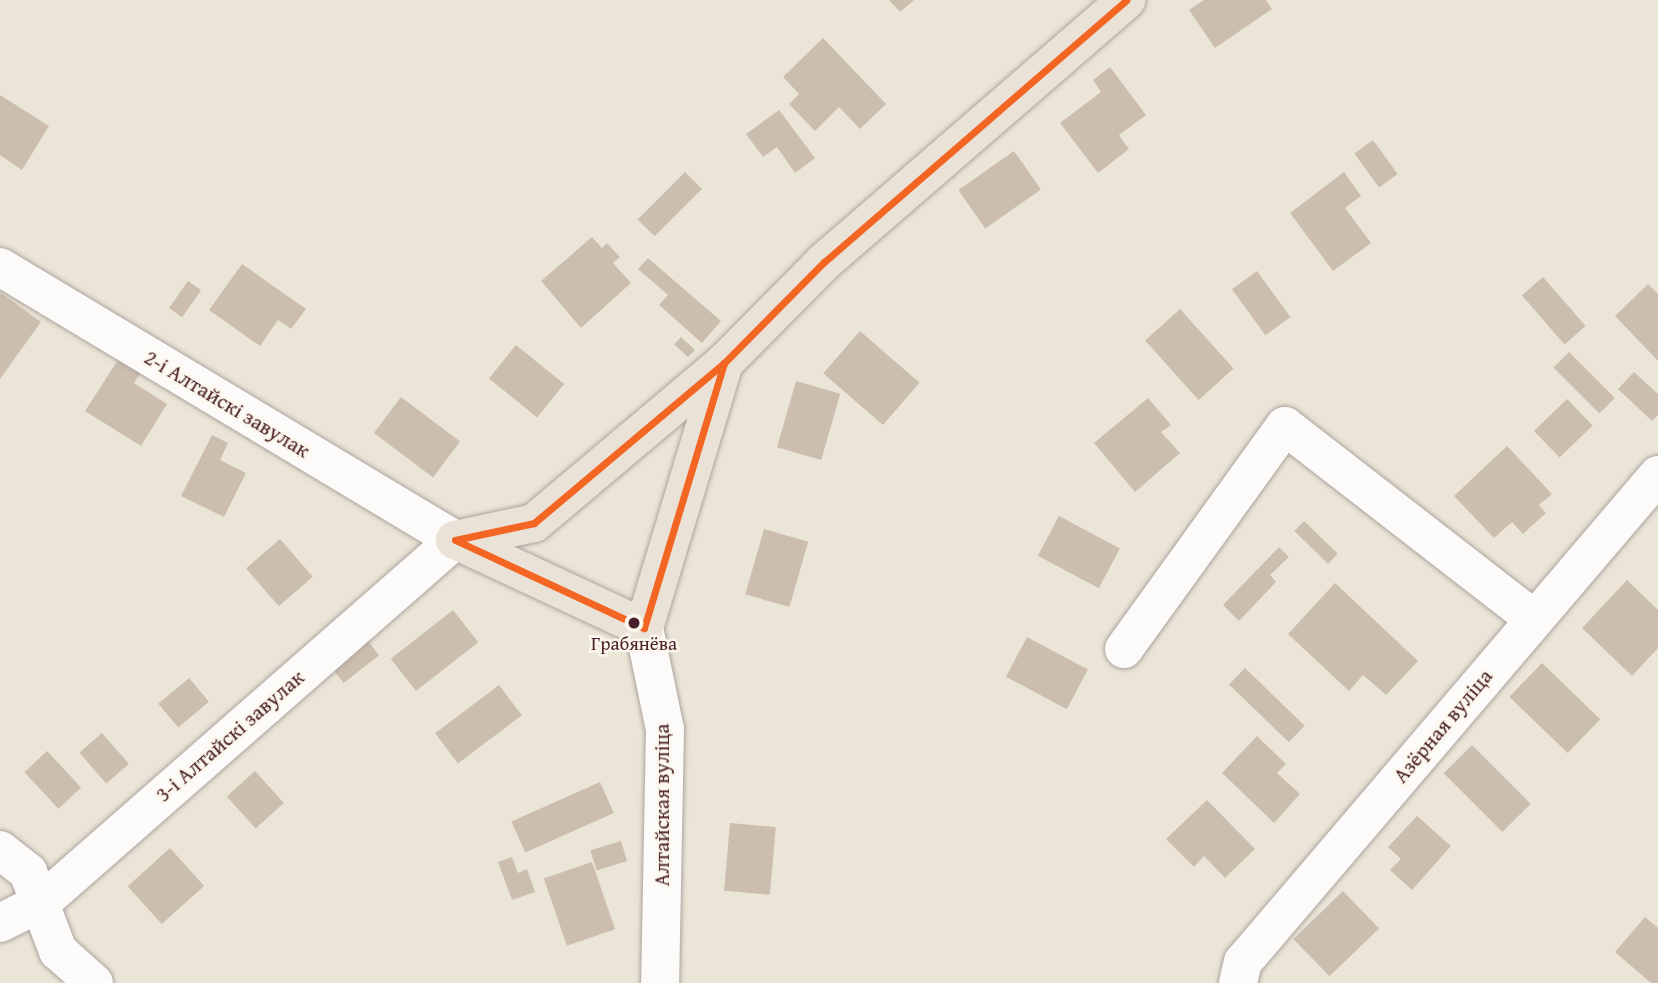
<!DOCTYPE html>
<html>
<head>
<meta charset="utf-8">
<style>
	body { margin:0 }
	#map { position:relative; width:1658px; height:983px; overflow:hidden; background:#ebe5d8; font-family:"Gentium Book Plus",serif }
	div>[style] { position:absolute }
	.building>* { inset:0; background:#ccbeaf; transform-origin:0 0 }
	.roads { filter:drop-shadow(0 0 2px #ada49e) drop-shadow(0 0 2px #ada49e) }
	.minor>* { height:38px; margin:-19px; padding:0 19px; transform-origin:19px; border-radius:19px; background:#fcfbf9 }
	.major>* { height:38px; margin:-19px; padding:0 19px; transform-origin:19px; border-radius:19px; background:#ebe2d7 }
	.bus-1>* { height:7px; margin:-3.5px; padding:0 3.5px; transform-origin:3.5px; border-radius:3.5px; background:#f26522 }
	.dots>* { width:19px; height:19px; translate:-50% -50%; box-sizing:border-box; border:4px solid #fbf7ec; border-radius:50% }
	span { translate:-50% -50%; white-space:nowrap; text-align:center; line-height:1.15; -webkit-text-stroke:5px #fbf7ec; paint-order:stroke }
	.bus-label { font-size:19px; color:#4a1f2b }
	.street-label { font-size:21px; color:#4a1f2b }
</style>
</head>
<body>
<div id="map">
	<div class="building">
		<i style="clip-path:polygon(889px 0,914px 0,900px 12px)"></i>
		<i style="clip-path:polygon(1204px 0,1266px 0,1272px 9px,1215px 48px,1189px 10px)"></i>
		<i style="clip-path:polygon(823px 38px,886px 104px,860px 129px,839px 107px,815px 131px,789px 104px,799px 94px,783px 77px)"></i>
		<i style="clip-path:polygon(1110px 67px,1146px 115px,1119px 135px,1129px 149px,1098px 173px,1060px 123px,1101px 92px,1093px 80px)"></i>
		<i style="clip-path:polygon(0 95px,49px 126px,22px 170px,0 155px)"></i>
		<i style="clip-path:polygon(779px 110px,815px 158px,795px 173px,777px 147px,763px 157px,746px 134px)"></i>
		<i style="left:1373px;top:140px;width:42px;height:23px;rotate:54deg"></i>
		<i style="left:1014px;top:151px;width:47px;height:68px;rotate:55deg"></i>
		<i style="left:685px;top:172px;width:24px;height:67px;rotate:45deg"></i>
		<i style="clip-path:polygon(1344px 172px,1361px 196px,1345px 208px,1371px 243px,1333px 271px,1290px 213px)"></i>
		<i style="clip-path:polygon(592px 237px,602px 248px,607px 243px,620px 257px,613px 263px,631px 283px,581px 328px,541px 281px)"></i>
		<i style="clip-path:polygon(648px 258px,721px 321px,702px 343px,659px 305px,668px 295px,638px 269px)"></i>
		<i style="clip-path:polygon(242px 264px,306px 309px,291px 329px,278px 320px,260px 346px,209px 310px)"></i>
		<i style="left:1257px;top:271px;width:57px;height:31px;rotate:54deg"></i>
		<i style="left:1543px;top:277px;width:65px;height:28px;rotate:49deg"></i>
		<i style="left:188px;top:281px;width:16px;height:33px;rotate:35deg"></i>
		<i style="clip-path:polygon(1648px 284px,1658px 294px,1658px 361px,1615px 316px)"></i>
		<i style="clip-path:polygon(1px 293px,41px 322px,0 379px,0 295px)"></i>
		<i style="left:1180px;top:309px;width:80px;height:47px;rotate:48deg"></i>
		<i style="left:860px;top:331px;width:79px;height:56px;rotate:41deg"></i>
		<i style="left:681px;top:337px;width:19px;height:10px;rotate:43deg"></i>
		<i style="left:516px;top:345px;width:62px;height:43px;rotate:39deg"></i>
		<i style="clip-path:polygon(125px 349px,147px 363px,134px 383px,167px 404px,141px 446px,85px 411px)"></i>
		<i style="left:1569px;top:352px;width:65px;height:22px;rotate:45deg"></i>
		<i style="clip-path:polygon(1634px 372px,1658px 394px,1658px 415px,1652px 421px,1618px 389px)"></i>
		<i style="left:796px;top:381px;width:46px;height:69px;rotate:16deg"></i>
		<i style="left:401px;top:397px;width:74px;height:45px;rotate:37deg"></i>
		<i style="clip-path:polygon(1148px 398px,1171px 425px,1161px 432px,1180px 453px,1135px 492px,1094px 443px)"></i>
		<i style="left:1567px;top:399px;width:37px;height:46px;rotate:46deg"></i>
		<i style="clip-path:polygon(212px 435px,228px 443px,220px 460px,246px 473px,224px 517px,181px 496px)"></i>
		<i style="clip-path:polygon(1507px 446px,1552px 494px,1539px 505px,1546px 513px,1523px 534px,1512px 522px,1494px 538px,1454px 496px)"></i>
		<i style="left:1059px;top:516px;width:69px;height:45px;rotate:28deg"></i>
		<i style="left:1304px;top:521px;width:47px;height:14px;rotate:44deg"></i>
		<i style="left:764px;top:529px;width:46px;height:68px;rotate:16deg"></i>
		<i style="left:280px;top:539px;width:50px;height:45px;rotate:49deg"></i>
		<i style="clip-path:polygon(1279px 547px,1289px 557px,1270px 575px,1276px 582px,1239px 621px,1223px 605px)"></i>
		<i style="clip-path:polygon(1627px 580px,1658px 610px,1658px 648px,1632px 676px,1582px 628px)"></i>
		<i style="clip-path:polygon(1335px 583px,1418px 661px,1386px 695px,1363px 675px,1349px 691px,1288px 634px)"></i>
		<i style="left:453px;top:610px;width:41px;height:79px;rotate:52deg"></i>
		<i style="left:1027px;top:637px;width:69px;height:45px;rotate:28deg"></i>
		<i style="left:368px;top:641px;width:18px;height:45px;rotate:52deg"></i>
		<i style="left:1542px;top:663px;width:81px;height:47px;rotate:44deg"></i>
		<i style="left:1245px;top:668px;width:83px;height:23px;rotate:44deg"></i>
		<i style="left:189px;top:678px;width:31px;height:40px;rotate:50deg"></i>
		<i style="left:499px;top:685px;width:38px;height:80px;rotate:53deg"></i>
		<i style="left:102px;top:733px;width:41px;height:30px;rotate:49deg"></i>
		<i style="clip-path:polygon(1257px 736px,1286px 764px,1277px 773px,1300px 794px,1274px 823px,1222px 773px)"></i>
		<i style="left:1472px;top:745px;width:83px;height:40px;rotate:45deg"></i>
		<i style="left:47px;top:751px;width:50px;height:31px;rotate:47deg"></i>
		<i style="left:255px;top:771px;width:43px;height:38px;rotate:48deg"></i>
		<i style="left:600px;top:782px;width:34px;height:97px;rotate:66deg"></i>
		<i style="clip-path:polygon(1207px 800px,1255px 849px,1225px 878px,1204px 856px,1194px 867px,1166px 839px)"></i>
		<i style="clip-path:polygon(1417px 816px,1451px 846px,1412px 890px,1390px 870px,1401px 859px,1388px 847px)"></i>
		<i style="left:730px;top:823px;width:46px;height:68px;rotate:5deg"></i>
		<i style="left:621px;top:841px;width:21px;height:32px;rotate:73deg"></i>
		<i style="left:170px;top:848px;width:51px;height:57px;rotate:48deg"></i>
		<i style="clip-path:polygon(512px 857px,518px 873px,527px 869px,535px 892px,512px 900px,498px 862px)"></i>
		<i style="left:592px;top:862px;width:71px;height:51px;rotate:71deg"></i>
		<i style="left:1343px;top:891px;width:52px;height:69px;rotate:46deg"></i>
		<i style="clip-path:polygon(1645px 917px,1658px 928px,1658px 983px,1651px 983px,1615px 952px)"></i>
	</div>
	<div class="roads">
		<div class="minor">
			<i style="left:0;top:267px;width:531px;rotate:30.96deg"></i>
			<i style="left:455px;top:540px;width:549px;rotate:138.77deg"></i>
			<i style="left:42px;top:902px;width:47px;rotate:153.4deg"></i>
			<i style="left:644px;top:628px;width:103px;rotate:78.3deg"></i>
			<i style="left:665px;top:729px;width:254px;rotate:91.1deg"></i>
			<i style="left:1124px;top:649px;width:275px;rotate:-54.2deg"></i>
			<i style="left:1285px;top:426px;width:315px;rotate:37.8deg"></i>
			<i style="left:0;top:850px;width:36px;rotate:38deg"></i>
			<i style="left:28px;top:872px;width:85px;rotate:69.2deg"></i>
			<i style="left:58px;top:951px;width:48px;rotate:41.6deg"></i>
			<i style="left:1238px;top:983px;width:22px;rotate:-77deg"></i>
			<i style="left:1243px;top:962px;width:640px;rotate:-49.56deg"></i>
		</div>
		<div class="major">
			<i style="left:724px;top:363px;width:277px;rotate:106.8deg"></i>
			<i style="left:644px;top:628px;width:208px;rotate:-155deg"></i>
			<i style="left:455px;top:540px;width:81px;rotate:-12.1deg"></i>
			<i style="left:534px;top:523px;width:248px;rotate:-40.1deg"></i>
			<i style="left:724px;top:363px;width:142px;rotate:-45.3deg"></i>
			<i style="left:824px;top:262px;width:400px;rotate:-40.9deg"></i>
		</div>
	</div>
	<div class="bus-1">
		<i style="left:724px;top:363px;width:277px;rotate:106.8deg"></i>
		<i style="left:644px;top:628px;width:208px;rotate:-155deg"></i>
		<i style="left:455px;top:540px;width:81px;rotate:-12.1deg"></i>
		<i style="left:534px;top:523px;width:248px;rotate:-40.1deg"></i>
		<i style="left:724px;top:363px;width:142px;rotate:-45.3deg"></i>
		<i style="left:824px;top:262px;width:400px;rotate:-40.9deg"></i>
	</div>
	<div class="dots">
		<i style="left:634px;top:623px;background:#4a1f2b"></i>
	</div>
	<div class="bus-label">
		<span style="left:634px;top:644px">Грабянёва</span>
	</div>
	<div class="street-label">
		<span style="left:227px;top:404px;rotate:31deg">2-і Алтайскі завулак</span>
		<span style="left:1443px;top:726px;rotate:-50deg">Азёрная вуліца</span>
		<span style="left:230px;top:736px;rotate:-41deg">3-і Алтайскі завулак</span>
		<span style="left:662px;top:805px;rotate:-90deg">Алтайская вуліца</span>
	</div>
</div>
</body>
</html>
